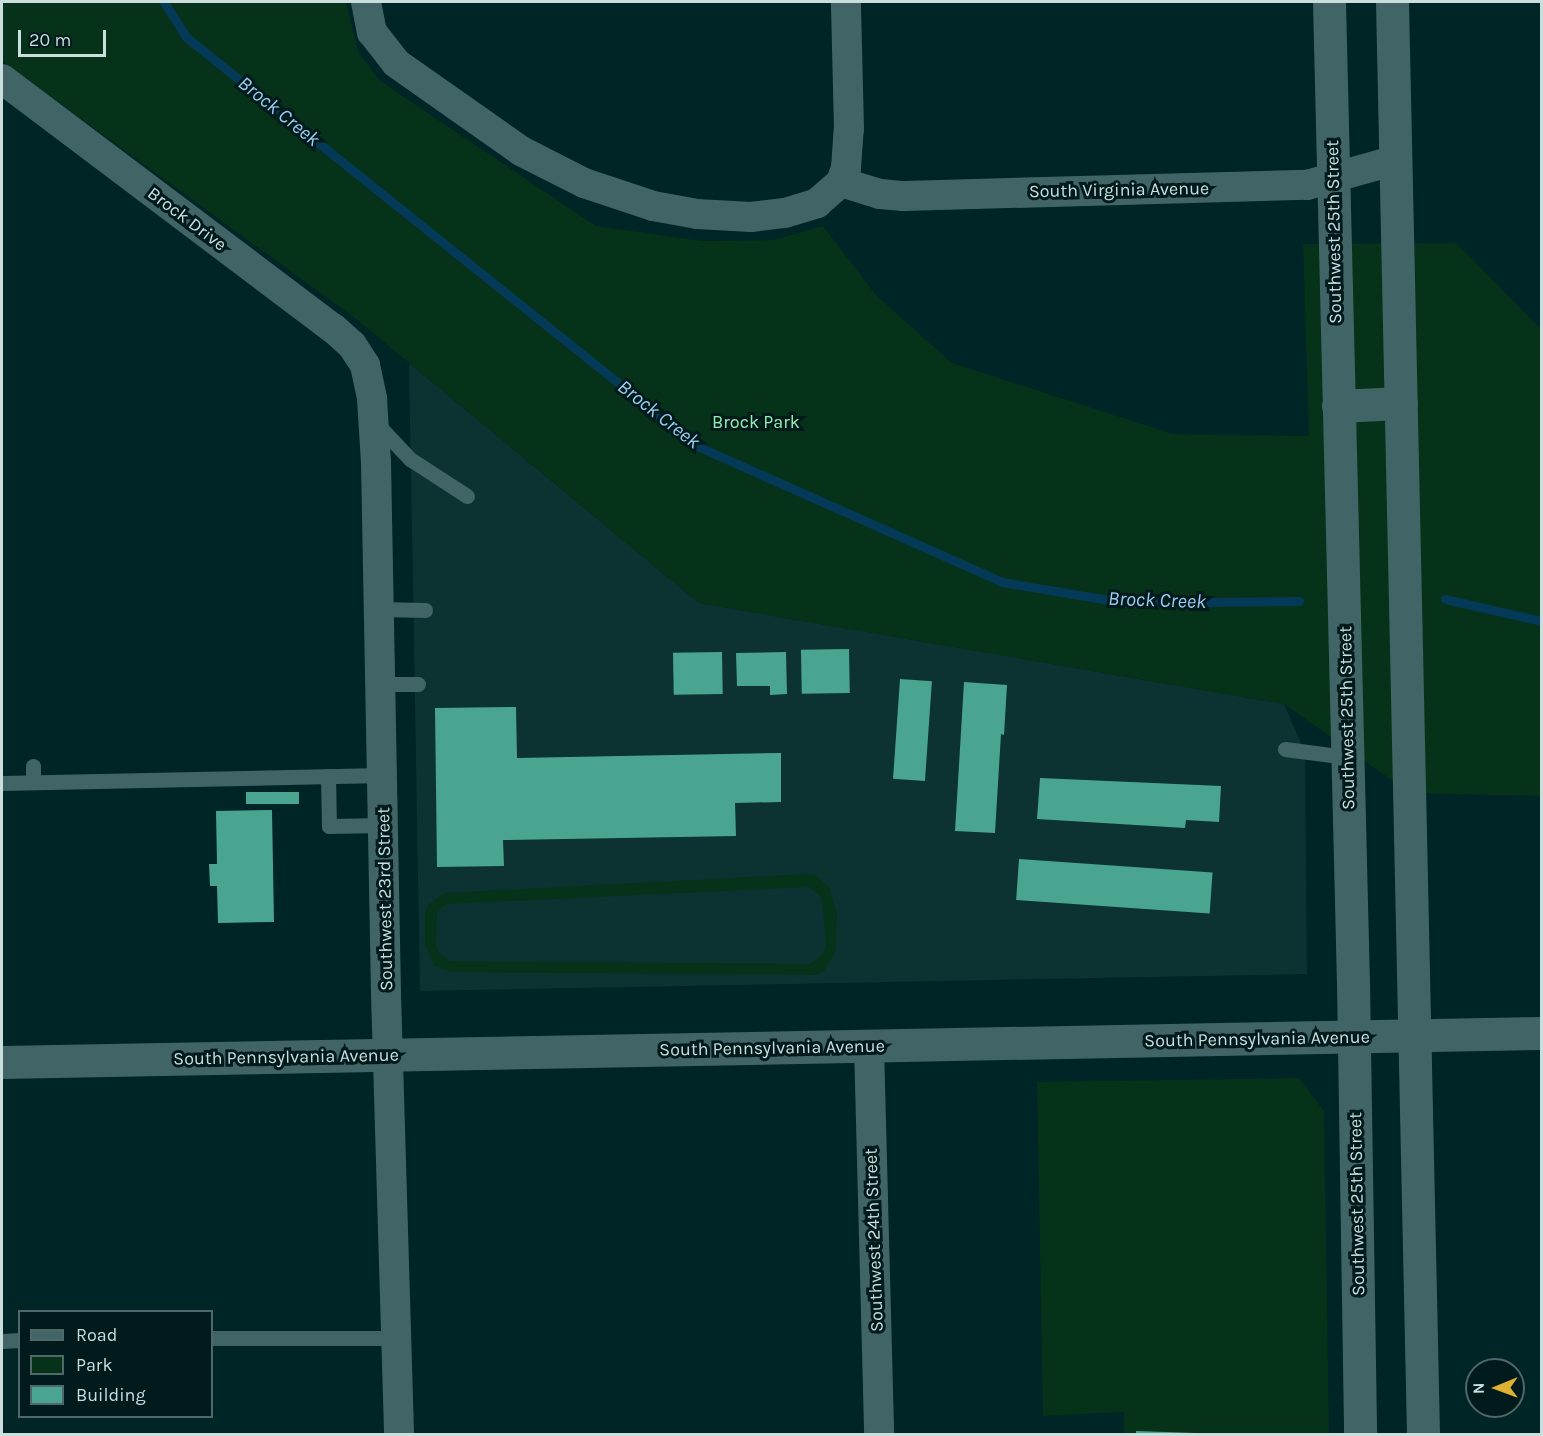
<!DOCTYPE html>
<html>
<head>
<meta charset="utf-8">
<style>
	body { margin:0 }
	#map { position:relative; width:1543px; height:1436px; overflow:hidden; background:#002526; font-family:Karla,sans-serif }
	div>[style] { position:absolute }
	.built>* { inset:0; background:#0d3232 }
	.green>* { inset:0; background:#063219 }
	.stream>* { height:9px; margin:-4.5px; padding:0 4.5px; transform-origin:4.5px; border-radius:4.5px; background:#053958 }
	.building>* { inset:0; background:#4aa590; transform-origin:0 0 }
	.service>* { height:15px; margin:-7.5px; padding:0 7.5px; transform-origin:7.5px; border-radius:7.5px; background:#416566 }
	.minor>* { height:30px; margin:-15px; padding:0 15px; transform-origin:15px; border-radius:15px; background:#416566 }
	.tertiary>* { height:33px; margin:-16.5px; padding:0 16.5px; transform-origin:16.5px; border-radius:16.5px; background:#416566 }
	.secondary>* { height:33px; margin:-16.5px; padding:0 16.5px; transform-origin:16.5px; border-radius:16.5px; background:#416566 }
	span { translate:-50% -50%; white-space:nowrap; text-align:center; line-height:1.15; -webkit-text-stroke:6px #011a1b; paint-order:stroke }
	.street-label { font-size:18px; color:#cadede }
	.park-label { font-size:18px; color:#94efb2 }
	.water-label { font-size:20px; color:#9ccdf3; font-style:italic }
	.frame { position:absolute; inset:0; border:3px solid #cadede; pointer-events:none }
	.legend { position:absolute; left:18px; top:1310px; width:195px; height:108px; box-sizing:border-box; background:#011a1b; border:2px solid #516869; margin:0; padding:8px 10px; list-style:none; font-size:18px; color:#cadede }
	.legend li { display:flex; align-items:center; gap:12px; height:30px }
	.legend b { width:30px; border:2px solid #516869 }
	.north { position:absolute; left:1465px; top:1358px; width:60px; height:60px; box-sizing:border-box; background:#011a1b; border:2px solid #516869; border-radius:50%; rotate:269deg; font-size:16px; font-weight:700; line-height:24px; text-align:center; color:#cadede }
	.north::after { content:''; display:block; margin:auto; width:21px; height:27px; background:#dfb133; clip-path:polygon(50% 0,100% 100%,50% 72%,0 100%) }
	.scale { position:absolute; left:18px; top:30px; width:88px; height:27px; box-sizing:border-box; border:3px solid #cadede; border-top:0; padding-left:8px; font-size:18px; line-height:21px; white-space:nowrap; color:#cadede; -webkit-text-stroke:4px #011a1b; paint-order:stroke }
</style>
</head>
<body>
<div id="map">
	<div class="built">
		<i style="clip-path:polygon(409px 363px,699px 603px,1284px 704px,1305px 752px,1307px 974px,420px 991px)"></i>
	</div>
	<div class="green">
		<i style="clip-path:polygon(2px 2px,346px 2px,358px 51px,380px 81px,596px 226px,702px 241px,774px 240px,823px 226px,876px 295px,952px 363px,1173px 434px,1309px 436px,1303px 244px,1456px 243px,1541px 329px,1541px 796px,1410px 793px,1284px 704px,699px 603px,355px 318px,2px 61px)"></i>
		<i style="clip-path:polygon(evenodd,807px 874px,815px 875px,829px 887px,837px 913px,835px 953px,824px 971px,815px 975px,450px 972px,435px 966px,425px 945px,425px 912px,429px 904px,444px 893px,807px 874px,809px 887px,822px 898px,826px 946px,822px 955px,810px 964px,451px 961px,440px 954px,436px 946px,437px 913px,442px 907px,448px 904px,809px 887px)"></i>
		<i style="clip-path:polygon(1299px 1078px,1324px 1111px,1329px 1434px,1124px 1434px,1124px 1412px,1043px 1416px,1037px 1082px)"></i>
	</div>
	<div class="stream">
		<i style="left:164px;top:2px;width:41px;rotate:57.8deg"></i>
		<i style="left:186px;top:37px;width:655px;rotate:38.67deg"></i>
		<i style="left:697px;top:446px;width:334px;rotate:24deg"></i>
		<i style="left:1002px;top:582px;width:126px;rotate:9.6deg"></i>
		<i style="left:1126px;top:603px;width:173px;rotate:-0.7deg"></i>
		<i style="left:1445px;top:599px;width:99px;rotate:12.8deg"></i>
	</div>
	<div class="building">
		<i style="left:849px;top:649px;width:44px;height:48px;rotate:89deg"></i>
		<i style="left:722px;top:652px;width:42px;height:49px;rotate:89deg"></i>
		<i style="clip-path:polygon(786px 652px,787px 694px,770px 695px,770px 686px,737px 686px,736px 653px)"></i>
		<i style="left:900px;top:679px;width:32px;height:100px;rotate:4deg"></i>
		<i style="clip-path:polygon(964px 682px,1007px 685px,1004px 735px,1001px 734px,995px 833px,955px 831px)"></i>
		<i style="clip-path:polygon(516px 707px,517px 758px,781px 753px,781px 802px,735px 803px,736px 836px,503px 840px,504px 866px,437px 867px,435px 708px)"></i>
		<i style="clip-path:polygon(1040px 778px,1221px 786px,1219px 822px,1186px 820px,1185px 828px,1037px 819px)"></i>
		<i style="left:299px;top:792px;width:12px;height:53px;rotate:90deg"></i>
		<i style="clip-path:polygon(272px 810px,274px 922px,218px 923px,217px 886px,210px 886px,209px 864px,217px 864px,216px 811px)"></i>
		<i style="left:1019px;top:859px;width:194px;height:41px;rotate:4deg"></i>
		<i style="clip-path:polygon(1136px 1431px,1195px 1433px,1194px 1434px,1136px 1434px)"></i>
	</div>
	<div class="service">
		<i style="left:376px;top:423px;width:50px;rotate:46.6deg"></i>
		<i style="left:410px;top:459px;width:68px;rotate:33deg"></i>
		<i style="left:380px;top:609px;width:45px;rotate:1.3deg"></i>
		<i style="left:382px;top:684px;width:36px"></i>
		<i style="left:1285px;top:749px;width:63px;rotate:7.4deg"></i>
		<i style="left:33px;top:766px;width:16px;rotate:90deg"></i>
		<i style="left:328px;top:776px;width:50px;rotate:88.9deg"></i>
		<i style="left:329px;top:826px;width:55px;rotate:-1deg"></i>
		<i style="left:2px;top:783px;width:381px;rotate:-1.2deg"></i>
		<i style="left:212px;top:1338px;width:184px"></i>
		<i style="left:2px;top:1341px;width:18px;rotate:-3deg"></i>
	</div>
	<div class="minor">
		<i style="left:366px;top:2px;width:31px;rotate:79deg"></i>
		<i style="left:372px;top:32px;width:39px;rotate:52deg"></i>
		<i style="left:396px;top:63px;width:153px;rotate:35.1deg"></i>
		<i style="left:521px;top:151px;width:71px;rotate:26.9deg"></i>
		<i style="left:584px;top:183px;width:73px;rotate:18.4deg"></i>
		<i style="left:653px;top:206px;width:45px;rotate:10.3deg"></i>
		<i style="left:697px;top:214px;width:54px;rotate:3.2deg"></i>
		<i style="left:751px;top:217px;width:34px;rotate:-7deg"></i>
		<i style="left:785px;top:213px;width:34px;rotate:-17deg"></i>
		<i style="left:817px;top:203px;width:32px;rotate:-41deg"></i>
		<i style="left:841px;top:182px;width:15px;rotate:-70deg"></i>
		<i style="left:846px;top:168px;width:39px;rotate:-86deg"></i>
		<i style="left:849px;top:129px;width:127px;rotate:-91.4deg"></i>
		<i style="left:2px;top:79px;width:414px;rotate:37deg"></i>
		<i style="left:333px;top:328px;width:25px;rotate:42deg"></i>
		<i style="left:352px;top:345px;width:24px;rotate:57deg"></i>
		<i style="left:365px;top:365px;width:35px;rotate:78deg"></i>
		<i style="left:372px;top:399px;width:63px;rotate:86.4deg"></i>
		<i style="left:376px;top:462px;width:532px;rotate:88.92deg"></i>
		<i style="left:386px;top:994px;width:440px;rotate:88.3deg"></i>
		<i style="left:841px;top:182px;width:41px;rotate:17.1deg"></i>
		<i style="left:880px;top:194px;width:24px;rotate:5deg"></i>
		<i style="left:904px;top:196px;width:403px;rotate:-1.6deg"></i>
		<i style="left:1307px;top:185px;width:92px;rotate:-15.7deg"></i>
		<i style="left:869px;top:1046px;width:388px;rotate:88.5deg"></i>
	</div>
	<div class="tertiary">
		<i style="left:1329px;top:2px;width:979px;rotate:88.6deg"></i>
		<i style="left:1353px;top:981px;width:453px;rotate:89.1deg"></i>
		<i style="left:1392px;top:2px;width:1432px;rotate:88.76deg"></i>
		<i style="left:1338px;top:406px;width:63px;rotate:-2.7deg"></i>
	</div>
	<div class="secondary">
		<i style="left:2px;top:1062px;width:1540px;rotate:-1.08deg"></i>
	</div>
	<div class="street-label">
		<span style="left:1119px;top:190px;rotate:-1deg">South Virginia Avenue</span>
		<span style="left:187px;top:219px;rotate:37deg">Brock Drive</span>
		<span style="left:1334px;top:232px;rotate:-91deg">Southwest 25th Street</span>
		<span style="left:1347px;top:718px;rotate:-91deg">Southwest 25th Street</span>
		<span style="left:385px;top:899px;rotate:-91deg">Southwest 23rd Street</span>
		<span style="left:1257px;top:1039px;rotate:-1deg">South Pennsylvania Avenue</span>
		<span style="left:772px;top:1048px;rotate:-1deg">South Pennsylvania Avenue</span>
		<span style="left:286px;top:1057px;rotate:-1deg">South Pennsylvania Avenue</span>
		<span style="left:1357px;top:1204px;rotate:-91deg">Southwest 25th Street</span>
		<span style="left:874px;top:1240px;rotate:-92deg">Southwest 24th Street</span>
	</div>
	<div class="park-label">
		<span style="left:756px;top:422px">Brock Park</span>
	</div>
	<div class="water-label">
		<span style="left:279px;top:111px;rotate:39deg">Brock Creek</span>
		<span style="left:659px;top:414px;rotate:38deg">Brock Creek</span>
		<span style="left:1157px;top:600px;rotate:2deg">Brock Creek</span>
	</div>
	<div class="frame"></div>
	<ul class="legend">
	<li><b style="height:8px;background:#416566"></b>Road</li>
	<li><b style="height:16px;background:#063219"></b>Park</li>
	<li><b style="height:16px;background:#4aa590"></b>Building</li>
	</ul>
	<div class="north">N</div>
	<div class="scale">20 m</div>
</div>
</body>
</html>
